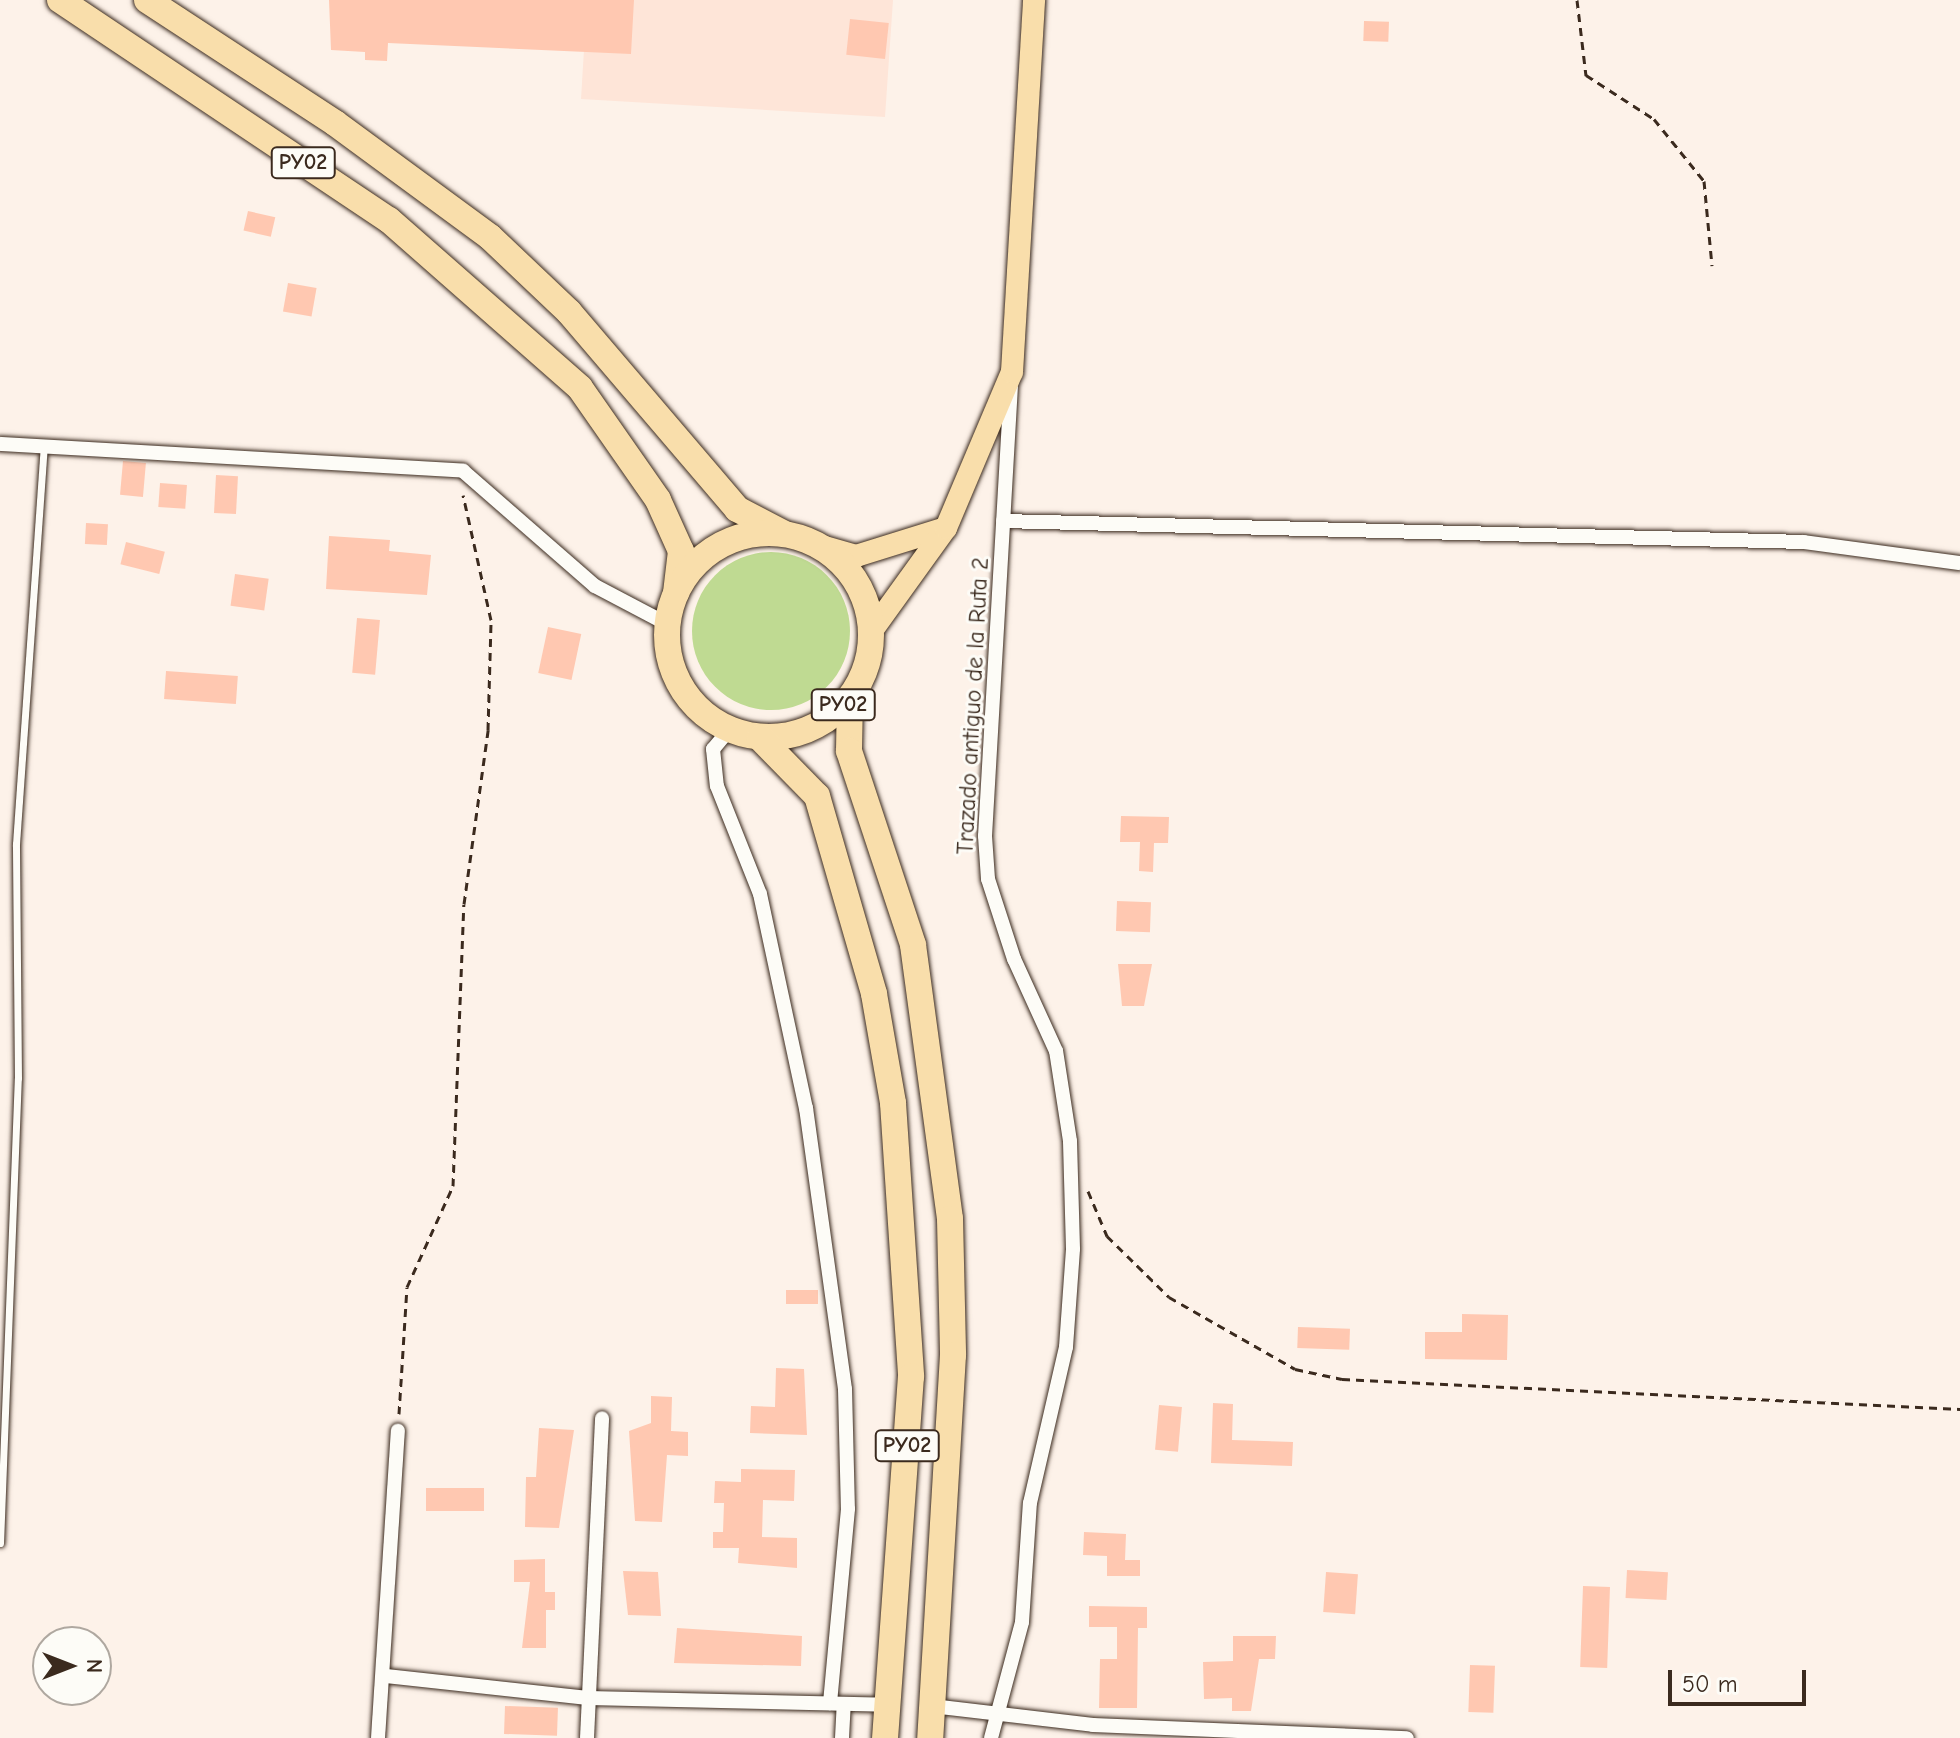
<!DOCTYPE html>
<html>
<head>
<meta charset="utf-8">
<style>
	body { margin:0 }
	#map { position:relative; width:1960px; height:1738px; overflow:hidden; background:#fdf2e9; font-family:"Comic Neue",sans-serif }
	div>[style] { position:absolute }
	.built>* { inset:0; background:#fee5d8 }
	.green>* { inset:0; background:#bfda92 }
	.round { border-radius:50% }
	.building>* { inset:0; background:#ffc8b1; transform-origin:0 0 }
	.path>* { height:3px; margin-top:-1.5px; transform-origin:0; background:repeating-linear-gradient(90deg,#3b2a1e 0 8px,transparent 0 14px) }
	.roads { filter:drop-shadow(0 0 2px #3b2a1e) drop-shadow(0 0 2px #3b2a1e) }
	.lane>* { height:7px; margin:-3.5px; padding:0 3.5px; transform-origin:3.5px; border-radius:3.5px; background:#fdfcf7 }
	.street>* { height:14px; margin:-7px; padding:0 7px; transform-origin:7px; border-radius:7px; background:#fdfcf7 }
	.primary>* { height:22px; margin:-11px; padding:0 11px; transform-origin:11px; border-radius:11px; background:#f9deab }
	.highway>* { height:26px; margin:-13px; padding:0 13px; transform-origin:13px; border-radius:13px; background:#f9deab }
	.highway>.ring { margin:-13px; padding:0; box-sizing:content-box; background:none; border:26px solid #f9deab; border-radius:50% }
	span { translate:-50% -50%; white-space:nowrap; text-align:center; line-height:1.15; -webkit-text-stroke:6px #fdfcf7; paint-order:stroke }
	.shield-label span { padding:2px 6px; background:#fdfcf7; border:2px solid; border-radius:6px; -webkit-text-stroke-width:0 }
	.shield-label { font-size:22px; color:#3b2a1e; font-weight:700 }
	.street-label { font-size:24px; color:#3b2a1e }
	.north { position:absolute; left:32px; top:1626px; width:80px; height:80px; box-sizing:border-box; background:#fdfcf7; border:2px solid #afa8a0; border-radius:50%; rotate:90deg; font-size:22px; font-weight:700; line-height:32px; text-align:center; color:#3b2a1e }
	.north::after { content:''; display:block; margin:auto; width:28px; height:36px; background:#3b2a1e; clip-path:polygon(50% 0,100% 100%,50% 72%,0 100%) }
	.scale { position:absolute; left:1668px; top:1670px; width:138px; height:36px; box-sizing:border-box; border:4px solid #3b2a1e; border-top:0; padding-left:10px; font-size:24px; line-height:28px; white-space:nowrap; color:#3b2a1e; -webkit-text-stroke:6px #fdfcf7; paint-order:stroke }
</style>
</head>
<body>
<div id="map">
	<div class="built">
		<i style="clip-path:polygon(587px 0,893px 0,885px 117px,581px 99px)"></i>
	</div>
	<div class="green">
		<i class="round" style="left:692px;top:552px;width:158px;height:158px"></i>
	</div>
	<div class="building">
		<i style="clip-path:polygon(329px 0,634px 0,631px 54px,388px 43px,387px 61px,365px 60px,365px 52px,331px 50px)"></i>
		<i style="left:850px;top:19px;width:39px;height:36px;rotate:6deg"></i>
		<i style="left:1364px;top:21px;width:25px;height:20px;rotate:2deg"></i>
		<i style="left:248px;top:211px;width:28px;height:20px;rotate:13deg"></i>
		<i style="left:288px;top:283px;width:29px;height:29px;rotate:10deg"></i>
		<i style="left:123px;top:461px;width:23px;height:34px;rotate:5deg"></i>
		<i style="left:216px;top:475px;width:22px;height:38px;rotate:3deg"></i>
		<i style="left:160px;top:483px;width:27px;height:24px;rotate:4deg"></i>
		<i style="left:86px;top:523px;width:22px;height:21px;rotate:3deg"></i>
		<i style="clip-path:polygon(329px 536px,390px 540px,389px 551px,431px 555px,427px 595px,326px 589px)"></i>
		<i style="left:126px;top:542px;width:40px;height:23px;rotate:14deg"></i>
		<i style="left:235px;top:574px;width:34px;height:32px;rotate:8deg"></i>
		<i style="left:357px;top:618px;width:23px;height:55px;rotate:5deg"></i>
		<i style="left:548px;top:627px;width:34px;height:47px;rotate:12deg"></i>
		<i style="left:166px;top:671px;width:72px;height:28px;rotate:4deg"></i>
		<i style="clip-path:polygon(1121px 816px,1169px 817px,1168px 843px,1154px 843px,1153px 872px,1139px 871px,1140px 842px,1120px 842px)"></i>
		<i style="left:1117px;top:901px;width:34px;height:30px;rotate:2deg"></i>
		<i style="clip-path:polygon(1118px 964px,1152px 964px,1144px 1006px,1122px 1006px)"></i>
		<i style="left:786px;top:1290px;width:32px;height:14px"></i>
		<i style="clip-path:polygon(1462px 1314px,1508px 1315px,1507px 1360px,1425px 1359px,1425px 1332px,1462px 1332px)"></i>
		<i style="left:1298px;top:1327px;width:52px;height:21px;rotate:2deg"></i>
		<i style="clip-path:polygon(776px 1368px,804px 1369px,807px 1435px,750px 1433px,751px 1406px,775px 1407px)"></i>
		<i style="clip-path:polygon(651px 1396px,672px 1397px,671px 1431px,688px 1432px,688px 1456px,667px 1455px,662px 1522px,635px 1521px,629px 1431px,651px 1423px)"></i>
		<i style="clip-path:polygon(1213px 1403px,1233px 1404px,1232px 1440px,1293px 1442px,1292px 1466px,1211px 1463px)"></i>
		<i style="left:1159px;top:1405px;width:23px;height:45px;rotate:5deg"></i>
		<i style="clip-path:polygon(539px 1428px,574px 1430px,559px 1528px,525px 1527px,526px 1477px,536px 1477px)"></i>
		<i style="clip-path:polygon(741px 1469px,795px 1470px,794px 1501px,763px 1500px,762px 1537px,797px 1538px,797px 1568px,738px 1563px,739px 1548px,713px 1548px,713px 1532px,723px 1532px,724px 1503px,714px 1503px,715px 1481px,741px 1482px)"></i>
		<i style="left:426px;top:1488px;width:58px;height:23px"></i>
		<i style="clip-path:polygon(1084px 1532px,1126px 1534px,1125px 1560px,1140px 1560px,1140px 1576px,1107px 1576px,1107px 1556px,1083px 1555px)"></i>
		<i style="clip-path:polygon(545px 1559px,545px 1592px,555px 1592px,555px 1610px,546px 1610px,546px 1648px,522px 1648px,530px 1582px,514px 1582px,514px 1560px)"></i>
		<i style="left:1627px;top:1570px;width:41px;height:28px;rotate:3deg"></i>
		<i style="clip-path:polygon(623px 1571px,658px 1572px,661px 1616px,628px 1615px)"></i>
		<i style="left:1326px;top:1572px;width:32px;height:40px;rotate:4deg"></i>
		<i style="left:1583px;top:1586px;width:27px;height:81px;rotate:2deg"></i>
		<i style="clip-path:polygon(1089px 1606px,1147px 1607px,1147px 1628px,1138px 1628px,1137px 1708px,1099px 1708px,1100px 1659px,1117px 1659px,1117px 1627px,1089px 1627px)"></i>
		<i style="clip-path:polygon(677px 1628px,802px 1636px,801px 1666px,674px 1663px)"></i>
		<i style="clip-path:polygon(1233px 1636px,1276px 1636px,1275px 1659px,1259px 1659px,1251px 1711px,1232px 1711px,1232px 1698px,1204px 1699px,1203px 1662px,1233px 1661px)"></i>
		<i style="left:1470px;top:1665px;width:25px;height:47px;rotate:2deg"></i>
		<i style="left:505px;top:1706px;width:53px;height:28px;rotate:2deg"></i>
	</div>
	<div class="path">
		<i style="left:1577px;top:0;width:76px;rotate:83.2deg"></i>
		<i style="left:1586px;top:75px;width:81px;rotate:32.9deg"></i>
		<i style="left:1654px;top:119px;width:80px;rotate:51.1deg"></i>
		<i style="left:1704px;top:181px;width:85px;rotate:84.6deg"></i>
		<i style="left:1088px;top:1191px;width:49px;rotate:67.1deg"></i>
		<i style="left:1107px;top:1236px;width:87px;rotate:44.5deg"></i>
		<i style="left:1169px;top:1297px;width:145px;rotate:29.7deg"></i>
		<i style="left:1295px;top:1369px;width:48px;rotate:12deg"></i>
		<i style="left:1342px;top:1379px;width:619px;rotate:2.78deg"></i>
		<i style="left:399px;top:1414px;width:127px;rotate:-86.4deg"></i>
		<i style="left:407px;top:1287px;width:111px;rotate:-65.5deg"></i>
		<i style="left:453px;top:1186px;width:282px;rotate:-87.8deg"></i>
		<i style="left:464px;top:904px;width:176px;rotate:-82.1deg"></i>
		<i style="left:488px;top:730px;width:110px;rotate:-88.4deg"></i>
		<i style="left:491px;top:620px;width:128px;rotate:-102.6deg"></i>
	</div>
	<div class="roads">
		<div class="lane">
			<i style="left:0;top:1543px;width:465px;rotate:-87.8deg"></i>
			<i style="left:18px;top:1078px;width:234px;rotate:-90.5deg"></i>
			<i style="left:16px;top:844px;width:398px;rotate:-86deg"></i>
		</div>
		<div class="street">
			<i style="left:0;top:444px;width:464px;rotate:3.3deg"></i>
			<i style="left:463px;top:471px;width:175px;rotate:41.1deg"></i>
			<i style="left:595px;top:586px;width:81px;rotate:27.8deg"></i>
			<i style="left:1003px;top:521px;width:801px;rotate:1.5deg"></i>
			<i style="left:1804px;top:542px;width:157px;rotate:7.7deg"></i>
			<i style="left:729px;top:730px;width:25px;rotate:130deg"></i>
			<i style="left:713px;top:749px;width:37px;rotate:84deg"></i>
			<i style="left:717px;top:786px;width:116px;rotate:68.3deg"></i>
			<i style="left:760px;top:894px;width:219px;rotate:77.9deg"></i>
			<i style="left:806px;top:1108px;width:284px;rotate:82.1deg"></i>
			<i style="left:845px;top:1389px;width:120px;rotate:88.6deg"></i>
			<i style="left:848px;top:1509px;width:195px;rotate:95.3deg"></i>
			<i style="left:386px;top:1676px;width:203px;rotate:6.2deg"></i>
			<i style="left:588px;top:1698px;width:299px;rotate:1.3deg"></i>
			<i style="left:932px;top:1706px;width:162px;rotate:6.7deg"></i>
			<i style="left:1093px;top:1725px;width:314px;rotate:2.4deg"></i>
			<i style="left:378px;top:1738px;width:308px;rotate:-86.3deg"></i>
			<i style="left:587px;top:1738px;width:320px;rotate:-87.3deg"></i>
			<i style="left:842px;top:1738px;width:34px;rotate:-87deg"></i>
			<i style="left:991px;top:1738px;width:120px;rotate:-75deg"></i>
			<i style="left:1022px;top:1622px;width:119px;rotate:-86.2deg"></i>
			<i style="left:1030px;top:1503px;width:160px;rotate:-77deg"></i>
			<i style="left:1066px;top:1347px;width:98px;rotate:-85.9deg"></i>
			<i style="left:1073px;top:1249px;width:108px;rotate:-91.6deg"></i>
			<i style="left:1070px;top:1141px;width:91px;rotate:-98.8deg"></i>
			<i style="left:1056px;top:1051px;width:101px;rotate:-114.5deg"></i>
			<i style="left:1014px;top:959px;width:84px;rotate:-108deg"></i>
			<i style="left:988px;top:879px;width:43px;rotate:-94deg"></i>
			<i style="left:985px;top:836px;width:450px;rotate:-86.7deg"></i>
		</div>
		<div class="primary">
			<i style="left:818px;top:545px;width:40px;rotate:16deg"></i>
			<i style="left:856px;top:556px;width:94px;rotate:-17.3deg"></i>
			<i style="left:871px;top:632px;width:128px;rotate:-54.2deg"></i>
			<i style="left:946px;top:528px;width:169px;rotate:-67.1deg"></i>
			<i style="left:1012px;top:372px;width:373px;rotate:-86.6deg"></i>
		</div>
		<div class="highway">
			<i style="left:60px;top:0;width:396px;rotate:33.8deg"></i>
			<i style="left:389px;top:220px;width:254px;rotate:41.3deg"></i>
			<i style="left:580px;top:388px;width:136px;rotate:55.1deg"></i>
			<i style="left:658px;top:500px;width:56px;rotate:65.7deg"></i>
			<i style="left:681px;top:551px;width:42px;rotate:96.8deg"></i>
			<i style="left:147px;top:0;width:225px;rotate:33.2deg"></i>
			<i style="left:335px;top:123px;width:192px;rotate:36.3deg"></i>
			<i style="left:490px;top:237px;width:109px;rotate:43.5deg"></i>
			<i style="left:569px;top:312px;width:259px;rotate:49.5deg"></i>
			<i style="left:737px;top:509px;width:54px;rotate:27.5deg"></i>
			<i class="ring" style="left:667px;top:533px;width:178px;height:178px"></i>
			<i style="left:850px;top:698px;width:53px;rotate:91.1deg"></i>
			<i style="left:849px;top:751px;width:204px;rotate:71.7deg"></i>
			<i style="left:913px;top:945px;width:276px;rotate:82.3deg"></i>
			<i style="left:950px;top:1219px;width:136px;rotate:88.7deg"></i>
			<i style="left:953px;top:1355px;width:384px;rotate:93.4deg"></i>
			<i style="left:760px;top:738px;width:81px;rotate:45.5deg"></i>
			<i style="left:817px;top:796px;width:206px;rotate:73.9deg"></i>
			<i style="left:874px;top:994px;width:111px;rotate:80.1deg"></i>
			<i style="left:893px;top:1103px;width:274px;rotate:86.2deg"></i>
			<i style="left:911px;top:1376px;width:363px;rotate:94.1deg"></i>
		</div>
	</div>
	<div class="shield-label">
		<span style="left:303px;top:163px">PY02</span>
		<span style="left:843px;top:705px">PY02</span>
		<span style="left:907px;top:1446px">PY02</span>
	</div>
	<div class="street-label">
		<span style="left:973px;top:706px;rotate:-87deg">Trazado antiguo de la Ruta 2</span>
	</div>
	<div class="north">N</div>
	<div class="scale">50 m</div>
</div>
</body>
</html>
